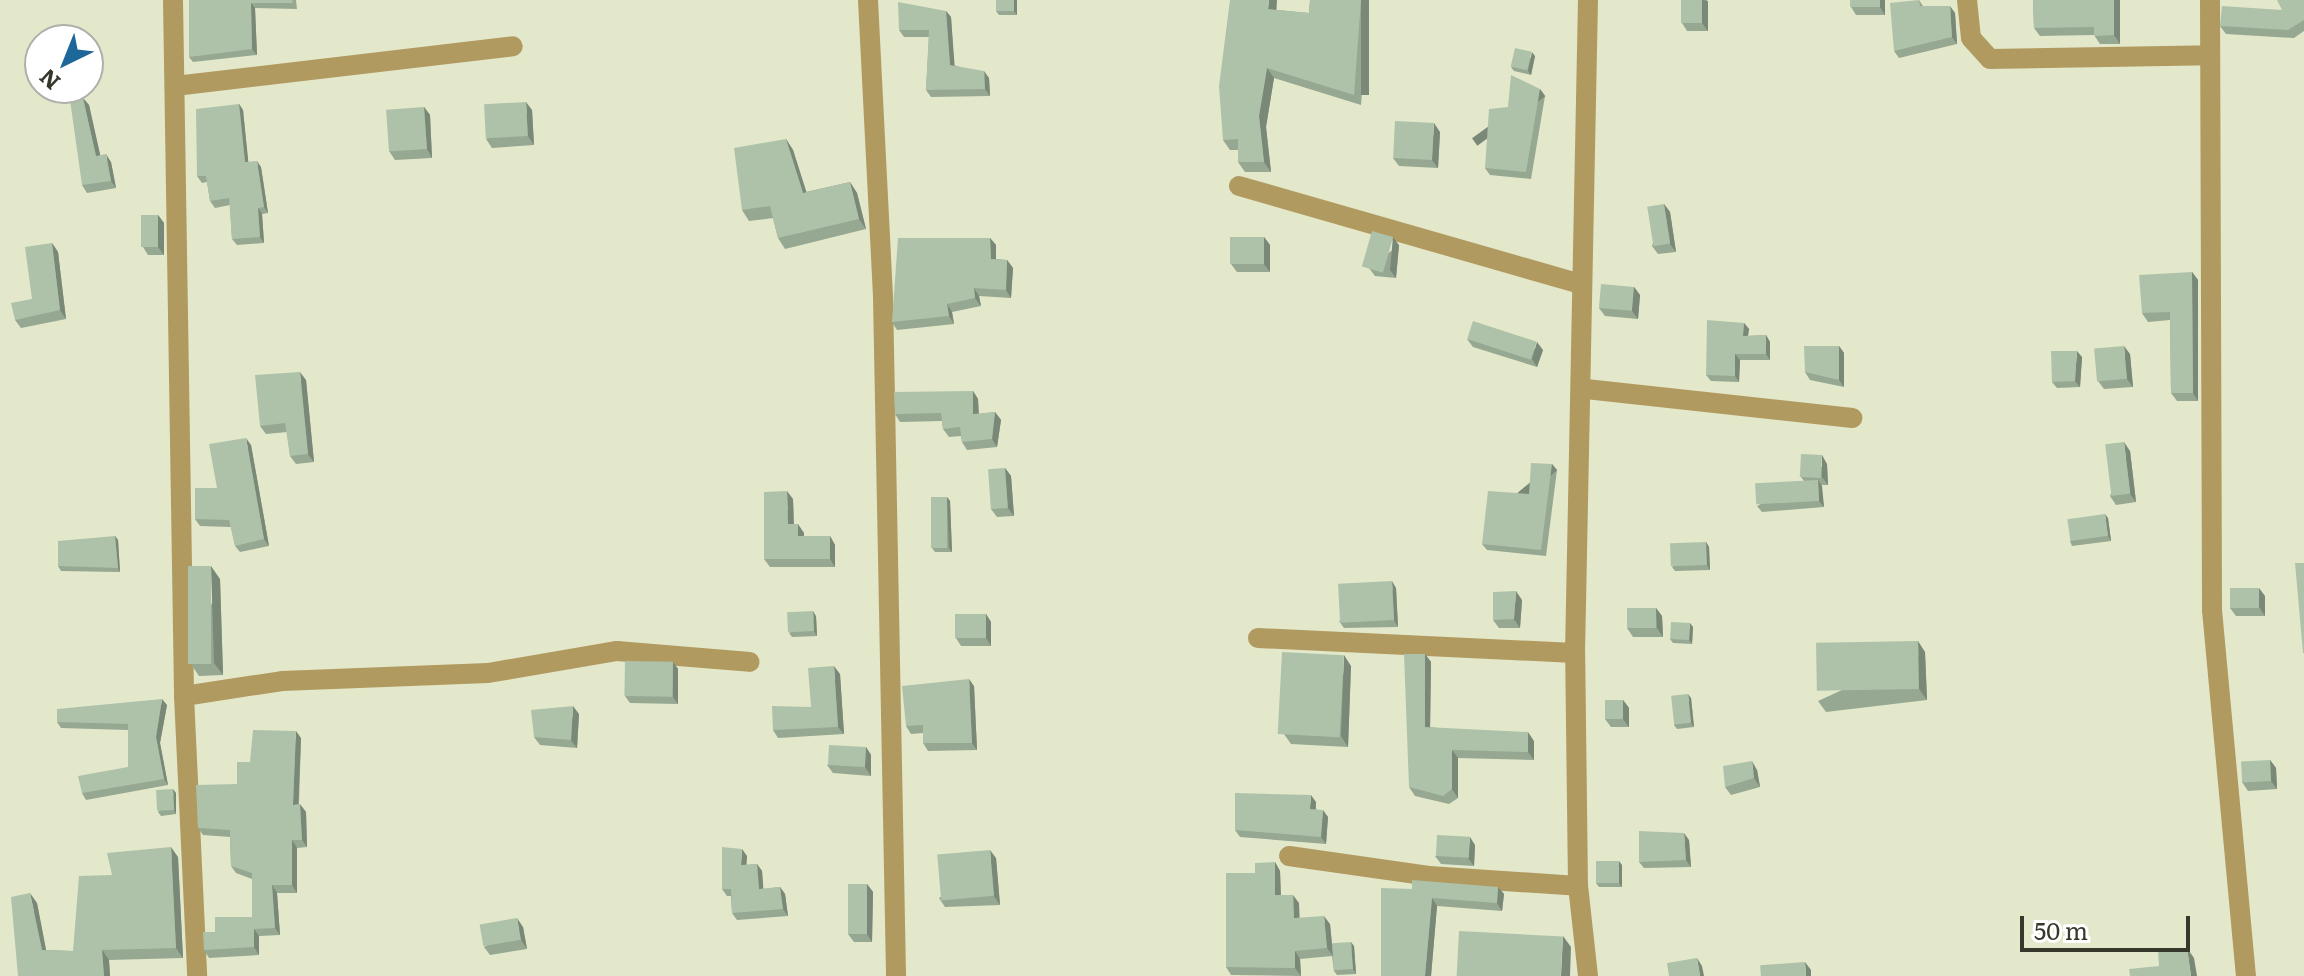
<!DOCTYPE html>
<html>
<head>
<meta charset="utf-8">
<style>
	body { margin:0 }
	#map { position:relative; width:2304px; height:976px; overflow:hidden; background:#e3e8ca; font-family:Literata,serif }
	div>[style] { position:absolute }
	.minor>* { height:20px; margin:-10px; padding:0 10px; transform-origin:10px; border-radius:10px; background:#b19a60 }
	.wall>* { inset:0; background:#96a792 }
	.shaded-wall>* { inset:0; background:#7a8877; transform-origin:0 0 }
	.building>* { inset:0; background:#aec2aa; transform-origin:0 0 }
	span { translate:-50% -50%; white-space:nowrap; text-align:center; line-height:1.15; -webkit-text-stroke:7px #fff; paint-order:stroke }
	.north { position:absolute; left:24px; top:24px; width:80px; height:80px; box-sizing:border-box; background:#fff; border:2px solid #afafab; border-radius:50%; rotate:223deg; font-size:22px; font-weight:700; line-height:32px; text-align:center; color:#36382c }
	.north::after { content:''; display:block; margin:auto; width:28px; height:36px; background:#1e679b; clip-path:polygon(50% 0,100% 100%,50% 72%,0 100%) }
	.scale { position:absolute; left:2020px; top:916px; width:170px; height:36px; box-sizing:border-box; border:4px solid #36382c; border-top:0; padding-left:10px; font-size:24px; line-height:28px; white-space:nowrap; color:#36382c; -webkit-text-stroke:6px #fff; paint-order:stroke }
</style>
</head>
<body>
<div id="map">
	<div class="minor">
		<i style="left:173px;top:0;width:696px;rotate:89.09deg"></i>
		<i style="left:184px;top:696px;width:280px;rotate:87.3deg"></i>
		<i style="left:868px;top:0;width:297px;rotate:87.1deg"></i>
		<i style="left:883px;top:297px;width:679px;rotate:88.9deg"></i>
		<i style="left:1967px;top:0;width:38px;rotate:84deg"></i>
		<i style="left:1971px;top:38px;width:28px;rotate:48deg"></i>
		<i style="left:1990px;top:59px;width:220px;rotate:-1deg"></i>
		<i style="left:2210px;top:0;width:610px;rotate:89.81deg"></i>
		<i style="left:2212px;top:610px;width:368px;rotate:84.7deg"></i>
		<i style="left:175px;top:86px;width:340px;rotate:-6.7deg"></i>
		<i style="left:1239px;top:186px;width:355px;rotate:16deg"></i>
		<i style="left:1586px;top:389px;width:268px;rotate:6.2deg"></i>
		<i style="left:1258px;top:638px;width:317px;rotate:2.7deg"></i>
		<i style="left:184px;top:696px;width:99px;rotate:-8.7deg"></i>
		<i style="left:282px;top:681px;width:206px;rotate:-2.2deg"></i>
		<i style="left:488px;top:673px;width:131px;rotate:-9.7deg"></i>
		<i style="left:617px;top:651px;width:133px;rotate:4.7deg"></i>
		<i style="left:1289px;top:856px;width:141px;rotate:8.1deg"></i>
		<i style="left:1429px;top:876px;width:149px;rotate:3.8deg"></i>
		<i style="left:1588px;top:976px;width:91px;rotate:-96.3deg"></i>
		<i style="left:1578px;top:886px;width:233px;rotate:-90.7deg"></i>
		<i style="left:1575px;top:653px;width:653px;rotate:-88.86deg"></i>
	</div>
	<div class="wall">
		<i style="clip-path:polygon(189px 0,296px 0,297px 9px,255px 8px,257px 55px,193px 62px,189px 57px)"></i>
		<i style="clip-path:polygon(996px 0,1017px 0,1017px 15px,999px 15px,996px 11px)"></i>
		<i style="clip-path:polygon(1310px 0,1369px 0,1361px 105px,1274px 78px,1266px 127px,1271px 172px,1245px 172px,1238px 162px,1238px 150px,1230px 150px,1223px 140px,1277px 10px,1309px 13px)"></i>
		<i style="clip-path:polygon(1681px 0,1707px 0,1708px 31px,1687px 31px,1682px 23px)"></i>
		<i style="clip-path:polygon(1885px 0,1885px 15px,1856px 15px,1851px 7px)"></i>
		<i style="clip-path:polygon(1919px 0,1923px 6px,1955px 13px,1957px 44px,1899px 58px,1894px 51px)"></i>
		<i style="clip-path:polygon(2033px 0,2120px 0,2120px 44px,2100px 44px,2094px 35px,2040px 36px,2034px 28px)"></i>
		<i style="clip-path:polygon(2304px 0,2304px 31px,2294px 38px,2226px 34px,2220px 26px,2282px 10px)"></i>
		<i style="clip-path:polygon(946px 11px,951px 17px,954px 65px,989px 78px,990px 96px,931px 97px,926px 90px,929px 37px,904px 37px,899px 30px)"></i>
		<i style="clip-path:polygon(1535px 56px,1531px 75px,1514px 71px,1511px 67px)"></i>
		<i style="clip-path:polygon(1540px 89px,1545px 96px,1531px 179px,1490px 175px,1485px 168px,1508px 107px)"></i>
		<i style="clip-path:polygon(83px 98px,89px 105px,100px 155px,111px 162px,116px 188px,87px 193px,82px 185px)"></i>
		<i style="clip-path:polygon(239px 104px,243px 110px,248px 162px,261px 167px,268px 213px,262px 214px,264px 243px,237px 245px,232px 239px,230px 205px,215px 208px,210px 201px,207px 182px,202px 183px,197px 176px)"></i>
		<i style="clip-path:polygon(424px 107px,430px 115px,432px 158px,395px 160px,389px 151px)"></i>
		<i style="clip-path:polygon(532px 110px,534px 145px,492px 148px,486px 139px)"></i>
		<i style="clip-path:polygon(1440px 132px,1438px 168px,1399px 166px,1393px 158px)"></i>
		<i style="clip-path:polygon(786px 139px,793px 150px,806px 192px,850px 182px,857px 193px,866px 229px,785px 249px,778px 238px,773px 218px,749px 221px,742px 210px)"></i>
		<i style="clip-path:polygon(1664px 204px,1670px 212px,1676px 252px,1658px 254px,1652px 246px)"></i>
		<i style="clip-path:polygon(158px 215px,164px 223px,164px 255px,148px 255px,143px 247px)"></i>
		<i style="clip-path:polygon(1264px 237px,1270px 245px,1270px 272px,1237px 272px,1231px 264px)"></i>
		<i style="clip-path:polygon(990px 238px,996px 245px,996px 259px,1007px 260px,1013px 268px,1011px 298px,979px 296px,981px 306px,952px 312px,954px 324px,897px 330px,892px 322px)"></i>
		<i style="clip-path:polygon(52px 243px,58px 252px,66px 319px,21px 328px,15px 320px,32px 299px)"></i>
		<i style="clip-path:polygon(1399px 245px,1396px 278px,1375px 276px,1369px 268px)"></i>
		<i style="clip-path:polygon(2192px 272px,2198px 280px,2198px 401px,2177px 401px,2171px 393px,2170px 320px,2148px 322px,2142px 313px)"></i>
		<i style="clip-path:polygon(1634px 287px,1640px 295px,1638px 319px,1605px 316px,1599px 308px)"></i>
		<i style="clip-path:polygon(1744px 323px,1749px 329px,1748px 336px,1766px 335px,1770px 342px,1770px 360px,1740px 360px,1739px 382px,1711px 381px,1706px 375px)"></i>
		<i style="clip-path:polygon(1467px 339px,1543px 350px,1537px 367px,1473px 347px)"></i>
		<i style="clip-path:polygon(1839px 346px,1844px 353px,1844px 387px,1810px 380px,1805px 372px)"></i>
		<i style="clip-path:polygon(2130px 354px,2133px 387px,2104px 389px,2098px 381px)"></i>
		<i style="clip-path:polygon(2082px 357px,2080px 387px,2057px 388px,2052px 382px)"></i>
		<i style="clip-path:polygon(306px 380px,314px 462px,296px 464px,290px 456px,287px 432px,266px 434px,260px 426px)"></i>
		<i style="clip-path:polygon(973px 391px,978px 399px,979px 414px,995px 412px,1001px 420px,997px 447px,967px 450px,962px 442px,961px 436px,949px 437px,943px 429px,942px 421px,900px 422px,895px 414px)"></i>
		<i style="clip-path:polygon(251px 445px,269px 546px,240px 552px,235px 546px,231px 527px,200px 526px,195px 519px,217px 488px)"></i>
		<i style="clip-path:polygon(2130px 451px,2136px 502px,2116px 505px,2110px 496px)"></i>
		<i style="clip-path:polygon(1552px 464px,1557px 470px,1546px 556px,1487px 550px,1482px 544px,1529px 494px)"></i>
		<i style="clip-path:polygon(1827px 464px,1828px 485px,1821px 485px,1824px 507px,1762px 512px,1757px 506px,1804px 481px,1801px 477px)"></i>
		<i style="clip-path:polygon(1005px 468px,1011px 476px,1014px 516px,997px 517px,991px 509px)"></i>
		<i style="clip-path:polygon(947px 497px,950px 501px,952px 552px,935px 552px,932px 548px)"></i>
		<i style="clip-path:polygon(793px 499px,794px 524px,804px 533px,804px 536px,830px 536px,835px 545px,835px 567px,770px 567px,764px 559px)"></i>
		<i style="clip-path:polygon(2108px 518px,2111px 541px,2072px 546px,2070px 541px)"></i>
		<i style="clip-path:polygon(115px 536px,118px 540px,120px 572px,61px 571px,58px 566px)"></i>
		<i style="clip-path:polygon(1706px 542px,1709px 547px,1710px 570px,1675px 571px,1672px 567px)"></i>
		<i style="clip-path:polygon(220px 579px,223px 675px,199px 676px,191px 664px)"></i>
		<i style="clip-path:polygon(1396px 588px,1398px 627px,1344px 628px,1339px 621px)"></i>
		<i style="clip-path:polygon(2265px 596px,2265px 616px,2236px 616px,2230px 608px)"></i>
		<i style="clip-path:polygon(1522px 600px,1520px 628px,1499px 628px,1493px 620px)"></i>
		<i style="clip-path:polygon(1656px 608px,1662px 616px,1663px 637px,1633px 637px,1627px 628px)"></i>
		<i style="clip-path:polygon(986px 614px,991px 622px,991px 646px,961px 646px,956px 638px)"></i>
		<i style="clip-path:polygon(816px 616px,817px 636px,792px 637px,789px 633px)"></i>
		<i style="clip-path:polygon(1693px 627px,1692px 644px,1673px 643px,1670px 639px)"></i>
		<i style="clip-path:polygon(1925px 652px,1927px 700px,1826px 712px,1818px 701px)"></i>
		<i style="clip-path:polygon(1425px 654px,1431px 662px,1430px 727px,1534px 741px,1534px 760px,1458px 758px,1458px 798px,1449px 804px,1415px 796px,1409px 787px)"></i>
		<i style="clip-path:polygon(673px 662px,678px 669px,678px 704px,630px 703px,625px 696px)"></i>
		<i style="clip-path:polygon(1351px 666px,1348px 747px,1291px 744px,1284px 734px)"></i>
		<i style="clip-path:polygon(840px 674px,844px 734px,778px 738px,773px 730px,811px 707px)"></i>
		<i style="clip-path:polygon(974px 686px,977px 750px,928px 751px,923px 743px,923px 733px,911px 734px,906px 726px)"></i>
		<i style="clip-path:polygon(1691px 698px,1694px 727px,1677px 729px,1674px 725px)"></i>
		<i style="clip-path:polygon(1623px 700px,1629px 708px,1629px 727px,1611px 727px,1605px 719px)"></i>
		<i style="clip-path:polygon(167px 705px,160px 743px,168px 785px,86px 800px,82px 793px,128px 767px,128px 730px,61px 728px,57px 722px)"></i>
		<i style="clip-path:polygon(579px 714px,577px 748px,540px 745px,534px 737px)"></i>
		<i style="clip-path:polygon(301px 738px,299px 804px,306px 812px,307px 847px,297px 848px,297px 893px,277px 893px,280px 935px,259px 936px,259px 955px,209px 958px,204px 950px,215px 932px,252px 917px,252px 879px,236px 873px,231px 866px,230px 837px,203px 835px,198px 828px,237px 784px,250px 762px)"></i>
		<i style="clip-path:polygon(866px 747px,871px 755px,871px 776px,833px 773px,827px 765px)"></i>
		<i style="clip-path:polygon(2270px 760px,2276px 768px,2277px 789px,2248px 791px,2242px 782px)"></i>
		<i style="clip-path:polygon(1757px 770px,1760px 787px,1731px 795px,1725px 787px)"></i>
		<i style="clip-path:polygon(176px 793px,176px 814px,161px 816px,158px 812px)"></i>
		<i style="clip-path:polygon(1316px 802px,1316px 809px,1328px 817px,1326px 844px,1240px 837px,1235px 830px)"></i>
		<i style="clip-path:polygon(1689px 840px,1691px 867px,1644px 868px,1639px 862px)"></i>
		<i style="clip-path:polygon(1475px 845px,1474px 866px,1441px 864px,1435px 856px)"></i>
		<i style="clip-path:polygon(747px 856px,746px 865px,757px 864px,762px 871px,763px 889px,780px 887px,785px 894px,788px 916px,737px 920px,732px 913px,731px 896px,727px 896px,722px 889px)"></i>
		<i style="clip-path:polygon(178px 857px,183px 958px,109px 960px,110px 976px,18px 976px,37px 903px,46px 950px,73px 951px,112px 875px)"></i>
		<i style="clip-path:polygon(996px 858px,1000px 905px,945px 907px,939px 898px)"></i>
		<i style="clip-path:polygon(1275px 862px,1280px 871px,1281px 895px,1299px 903px,1299px 918px,1330px 924px,1332px 944px,1354px 946px,1356px 974px,1337px 975px,1334px 971px,1332px 956px,1300px 959px,1301px 976px,1231px 975px,1226px 967px,1255px 873px)"></i>
		<i style="clip-path:polygon(1622px 865px,1622px 887px,1599px 887px,1596px 883px)"></i>
		<i style="clip-path:polygon(867px 884px,873px 892px,872px 942px,854px 942px,848px 934px)"></i>
		<i style="clip-path:polygon(1498px 887px,1504px 894px,1502px 911px,1437px 906px,1431px 976px,1381px 976px,1412px 889px)"></i>
		<i style="clip-path:polygon(523px 927px,527px 949px,490px 955px,484px 947px)"></i>
	</div>
	<div class="shaded-wall">
		<i style="clip-path:polygon(1014px 0,1017px 0,1017px 15px,1014px 11px)"></i>
		<i style="clip-path:polygon(1269px 0,1277px 0,1276px 19px,1268px 9px)"></i>
		<i style="left:1361px;top:0;width:8px;height:95px"></i>
		<i style="clip-path:polygon(1702px 0,1708px 1px,1708px 31px,1702px 23px)"></i>
		<i style="clip-path:polygon(1880px 0,1885px 0,1885px 15px,1880px 7px)"></i>
		<i style="clip-path:polygon(2114px 0,2120px 0,2120px 44px,2114px 35px)"></i>
		<i style="clip-path:polygon(251px 3px,255px 8px,257px 55px,252px 49px)"></i>
		<i style="clip-path:polygon(1950px 6px,1955px 13px,1957px 44px,1952px 37px)"></i>
		<i style="clip-path:polygon(946px 11px,951px 17px,955px 71px,950px 65px)"></i>
		<i style="clip-path:polygon(1532px 52px,1535px 56px,1531px 75px,1528px 71px)"></i>
		<i style="clip-path:polygon(1267px 68px,1274px 78px,1266px 127px,1271px 172px,1264px 162px,1259px 116px)"></i>
		<i style="clip-path:polygon(984px 71px,989px 78px,990px 96px,985px 89px)"></i>
		<i style="left:1540px;top:89px;width:9px;height:84px;rotate:54deg"></i>
		<i style="clip-path:polygon(83px 98px,89px 105px,102px 163px,96px 156px)"></i>
		<i style="clip-path:polygon(526px 102px,532px 110px,534px 145px,528px 136px)"></i>
		<i style="clip-path:polygon(239px 104px,243px 110px,249px 168px,245px 162px)"></i>
		<i style="clip-path:polygon(424px 107px,430px 115px,432px 158px,427px 149px)"></i>
		<i style="clip-path:polygon(1434px 123px,1440px 132px,1438px 168px,1432px 160px)"></i>
		<i style="clip-path:polygon(786px 139px,793px 150px,810px 203px,803px 193px)"></i>
		<i style="clip-path:polygon(106px 154px,111px 162px,116px 188px,111px 181px)"></i>
		<i style="clip-path:polygon(257px 161px,261px 167px,268px 213px,264px 207px)"></i>
		<i style="clip-path:polygon(850px 182px,857px 193px,866px 229px,859px 219px)"></i>
		<i style="clip-path:polygon(1664px 204px,1670px 212px,1676px 252px,1670px 244px)"></i>
		<i style="clip-path:polygon(258px 208px,262px 214px,264px 243px,260px 237px)"></i>
		<i style="clip-path:polygon(158px 215px,164px 223px,164px 255px,158px 247px)"></i>
		<i style="clip-path:polygon(1264px 237px,1270px 245px,1270px 272px,1264px 264px)"></i>
		<i style="clip-path:polygon(1393px 237px,1399px 245px,1396px 278px,1390px 270px)"></i>
		<i style="clip-path:polygon(990px 238px,996px 245px,996px 267px,991px 259px)"></i>
		<i style="clip-path:polygon(52px 243px,58px 252px,66px 319px,60px 310px)"></i>
		<i style="clip-path:polygon(1007px 260px,1013px 268px,1011px 298px,1006px 290px)"></i>
		<i style="clip-path:polygon(2192px 272px,2198px 280px,2198px 401px,2193px 393px)"></i>
		<i style="clip-path:polygon(1634px 287px,1640px 295px,1638px 319px,1632px 311px)"></i>
		<i style="clip-path:polygon(974px 288px,979px 296px,981px 306px,975px 298px)"></i>
		<i style="clip-path:polygon(947px 304px,952px 312px,954px 324px,949px 316px)"></i>
		<i style="clip-path:polygon(1744px 323px,1749px 329px,1747px 342px,1743px 336px)"></i>
		<i style="clip-path:polygon(1766px 335px,1770px 342px,1770px 360px,1766px 354px)"></i>
		<i style="clip-path:polygon(1537px 342px,1543px 350px,1537px 367px,1532px 359px)"></i>
		<i style="clip-path:polygon(1839px 346px,1844px 353px,1844px 387px,1839px 380px)"></i>
		<i style="clip-path:polygon(2124px 346px,2130px 354px,2133px 387px,2127px 379px)"></i>
		<i style="clip-path:polygon(2077px 351px,2082px 357px,2080px 387px,2075px 381px)"></i>
		<i style="clip-path:polygon(1735px 354px,1740px 360px,1739px 382px,1735px 376px)"></i>
		<i style="clip-path:polygon(300px 372px,306px 380px,314px 462px,308px 454px)"></i>
		<i style="clip-path:polygon(973px 391px,978px 399px,979px 422px,973px 414px)"></i>
		<i style="clip-path:polygon(995px 412px,1001px 420px,997px 447px,992px 439px)"></i>
		<i style="clip-path:polygon(246px 438px,251px 445px,269px 546px,264px 539px)"></i>
		<i style="clip-path:polygon(2124px 442px,2130px 451px,2136px 502px,2130px 494px)"></i>
		<i style="clip-path:polygon(1822px 455px,1827px 464px,1828px 485px,1822px 477px)"></i>
		<i style="left:1552px;top:464px;width:8px;height:87px;rotate:50deg"></i>
		<i style="clip-path:polygon(1005px 468px,1011px 476px,1014px 516px,1008px 508px)"></i>
		<i style="clip-path:polygon(1818px 480px,1822px 486px,1824px 507px,1819px 501px)"></i>
		<i style="clip-path:polygon(787px 491px,793px 499px,794px 533px,788px 524px)"></i>
		<i style="clip-path:polygon(947px 497px,950px 501px,952px 552px,949px 548px)"></i>
		<i style="clip-path:polygon(2105px 514px,2108px 518px,2111px 541px,2108px 536px)"></i>
		<i style="clip-path:polygon(798px 524px,804px 533px,803px 545px,798px 536px)"></i>
		<i style="clip-path:polygon(115px 536px,118px 540px,120px 572px,118px 568px)"></i>
		<i style="clip-path:polygon(830px 536px,835px 545px,835px 567px,830px 559px)"></i>
		<i style="clip-path:polygon(1706px 542px,1709px 547px,1710px 570px,1707px 565px)"></i>
		<i style="clip-path:polygon(211px 566px,220px 579px,223px 675px,214px 663px)"></i>
		<i style="clip-path:polygon(1392px 581px,1396px 588px,1398px 627px,1394px 620px)"></i>
		<i style="clip-path:polygon(2259px 588px,2265px 596px,2265px 616px,2259px 607px)"></i>
		<i style="clip-path:polygon(1516px 591px,1522px 600px,1520px 628px,1514px 619px)"></i>
		<i style="clip-path:polygon(1656px 608px,1662px 616px,1663px 637px,1657px 628px)"></i>
		<i style="clip-path:polygon(813px 611px,816px 616px,817px 636px,814px 631px)"></i>
		<i style="clip-path:polygon(986px 614px,991px 622px,991px 646px,986px 638px)"></i>
		<i style="clip-path:polygon(1690px 623px,1693px 627px,1692px 644px,1689px 640px)"></i>
		<i style="clip-path:polygon(1918px 641px,1925px 652px,1927px 700px,1919px 689px)"></i>
		<i style="clip-path:polygon(1425px 654px,1431px 662px,1430px 735px,1425px 727px)"></i>
		<i style="clip-path:polygon(1344px 655px,1351px 666px,1348px 747px,1341px 736px)"></i>
		<i style="clip-path:polygon(673px 662px,678px 669px,678px 704px,673px 697px)"></i>
		<i style="clip-path:polygon(834px 666px,840px 674px,844px 734px,838px 727px)"></i>
		<i style="clip-path:polygon(969px 679px,974px 686px,977px 750px,972px 743px)"></i>
		<i style="clip-path:polygon(1688px 694px,1691px 698px,1694px 727px,1691px 723px)"></i>
		<i style="clip-path:polygon(162px 699px,167px 705px,160px 743px,168px 785px,164px 779px,156px 737px)"></i>
		<i style="clip-path:polygon(1623px 700px,1629px 708px,1629px 727px,1623px 719px)"></i>
		<i style="clip-path:polygon(573px 706px,579px 714px,577px 748px,571px 740px)"></i>
		<i style="clip-path:polygon(296px 731px,301px 738px,298px 812px,293px 805px)"></i>
		<i style="clip-path:polygon(1528px 732px,1534px 741px,1534px 760px,1528px 752px)"></i>
		<i style="clip-path:polygon(866px 747px,871px 755px,871px 776px,865px 767px)"></i>
		<i style="clip-path:polygon(1452px 750px,1458px 758px,1458px 798px,1452px 789px)"></i>
		<i style="clip-path:polygon(2270px 760px,2276px 768px,2277px 789px,2271px 781px)"></i>
		<i style="clip-path:polygon(1752px 761px,1757px 770px,1760px 787px,1754px 778px)"></i>
		<i style="clip-path:polygon(173px 789px,176px 793px,176px 814px,174px 810px)"></i>
		<i style="clip-path:polygon(1311px 795px,1316px 802px,1315px 816px,1310px 809px)"></i>
		<i style="clip-path:polygon(300px 804px,306px 812px,307px 847px,302px 840px)"></i>
		<i style="clip-path:polygon(1323px 810px,1328px 817px,1326px 844px,1321px 837px)"></i>
		<i style="clip-path:polygon(1684px 833px,1689px 840px,1691px 867px,1686px 860px)"></i>
		<i style="clip-path:polygon(1470px 837px,1475px 845px,1474px 866px,1468px 858px)"></i>
		<i style="clip-path:polygon(292px 840px,297px 848px,297px 893px,292px 885px)"></i>
		<i style="clip-path:polygon(171px 847px,178px 857px,183px 958px,176px 948px)"></i>
		<i style="clip-path:polygon(742px 849px,747px 856px,746px 872px,741px 865px)"></i>
		<i style="clip-path:polygon(990px 850px,996px 858px,1000px 905px,994px 896px)"></i>
		<i style="clip-path:polygon(1619px 861px,1622px 865px,1622px 887px,1619px 883px)"></i>
		<i style="clip-path:polygon(1275px 862px,1280px 871px,1281px 903px,1275px 895px)"></i>
		<i style="clip-path:polygon(757px 864px,762px 871px,764px 896px,759px 889px)"></i>
		<i style="clip-path:polygon(867px 884px,873px 892px,872px 942px,867px 934px)"></i>
		<i style="clip-path:polygon(272px 885px,277px 893px,280px 935px,275px 928px)"></i>
		<i style="clip-path:polygon(780px 887px,785px 894px,788px 916px,783px 909px)"></i>
		<i style="clip-path:polygon(1498px 887px,1504px 894px,1502px 911px,1497px 903px)"></i>
		<i style="clip-path:polygon(30px 893px,37px 903px,48px 960px,42px 950px)"></i>
		<i style="clip-path:polygon(1293px 895px,1299px 903px,1300px 927px,1294px 918px)"></i>
		<i style="clip-path:polygon(1432px 898px,1437px 906px,1431px 976px,1425px 976px)"></i>
		<i style="clip-path:polygon(1324px 916px,1330px 924px,1333px 956px,1327px 948px)"></i>
		<i style="clip-path:polygon(517px 918px,523px 927px,527px 949px,521px 940px)"></i>
		<i style="clip-path:polygon(254px 929px,259px 936px,259px 955px,254px 947px)"></i>
		<i style="clip-path:polygon(1563px 936px,1571px 947px,1570px 976px,1561px 976px)"></i>
		<i style="clip-path:polygon(1351px 942px,1354px 946px,1356px 974px,1353px 969px)"></i>
		<i style="clip-path:polygon(2187px 948px,2194px 958px,2197px 976px,2191px 976px)"></i>
		<i style="clip-path:polygon(102px 950px,109px 960px,110px 976px,104px 976px)"></i>
		<i style="clip-path:polygon(1295px 951px,1300px 959px,1301px 976px,1295px 968px)"></i>
		<i style="clip-path:polygon(1697px 958px,1702px 966px,1704px 976px,1700px 976px)"></i>
		<i style="clip-path:polygon(1805px 962px,1811px 970px,1811px 976px,1806px 976px)"></i>
	</div>
	<div class="building">
		<i style="clip-path:polygon(189px 0,292px 0,293px 3px,251px 3px,252px 49px,189px 57px)"></i>
		<i style="left:996px;top:0;width:18px;height:11px"></i>
		<i style="clip-path:polygon(1230px 0,1269px 0,1268px 9px,1309px 13px,1310px 0,1361px 0,1354px 95px,1267px 68px,1259px 116px,1264px 162px,1238px 162px,1238px 139px,1223px 140px,1219px 86px)"></i>
		<i style="left:1681px;top:0;width:21px;height:23px"></i>
		<i style="left:1850px;top:0;width:30px;height:7px"></i>
		<i style="clip-path:polygon(1919px 0,1920px 6px,1950px 6px,1952px 37px,1894px 51px,1890px 3px)"></i>
		<i style="clip-path:polygon(2033px 0,2114px 0,2114px 35px,2094px 36px,2094px 27px,2034px 28px)"></i>
		<i style="clip-path:polygon(2277px 0,2304px 0,2304px 20px,2288px 30px,2220px 26px,2222px 6px,2282px 10px)"></i>
		<i style="clip-path:polygon(898px 2px,946px 11px,950px 65px,984px 71px,985px 89px,926px 90px,929px 30px,899px 30px)"></i>
		<i style="left:1515px;top:48px;width:17px;height:19px;rotate:13deg"></i>
		<i style="clip-path:polygon(1511px 75px,1540px 89px,1526px 172px,1485px 168px,1489px 109px,1508px 107px)"></i>
		<i style="clip-path:polygon(83px 98px,96px 156px,106px 154px,111px 181px,82px 185px,70px 100px)"></i>
		<i style="left:526px;top:102px;width:34px;height:42px;rotate:87deg"></i>
		<i style="clip-path:polygon(239px 104px,245px 162px,257px 161px,264px 207px,258px 208px,260px 237px,232px 239px,229px 198px,210px 201px,206px 176px,197px 176px,196px 109px)"></i>
		<i style="left:424px;top:107px;width:42px;height:38px;rotate:86deg"></i>
		<i style="left:1395px;top:121px;width:39px;height:37px;rotate:3deg"></i>
		<i style="clip-path:polygon(786px 139px,803px 193px,850px 182px,859px 219px,778px 238px,770px 206px,742px 210px,734px 148px)"></i>
		<i style="left:1664px;top:204px;width:40px;height:17px;rotate:81deg"></i>
		<i style="left:141px;top:215px;width:17px;height:32px"></i>
		<i style="left:1372px;top:231px;width:22px;height:37px;rotate:16deg"></i>
		<i style="left:1230px;top:237px;width:34px;height:27px"></i>
		<i style="clip-path:polygon(898px 238px,990px 238px,991px 259px,1007px 260px,1006px 290px,974px 288px,975px 298px,947px 304px,949px 316px,892px 322px)"></i>
		<i style="clip-path:polygon(52px 243px,60px 310px,15px 320px,11px 303px,32px 299px,25px 247px)"></i>
		<i style="clip-path:polygon(2192px 272px,2193px 393px,2171px 393px,2170px 312px,2142px 313px,2139px 275px)"></i>
		<i style="left:1601px;top:284px;width:33px;height:24px;rotate:5deg"></i>
		<i style="clip-path:polygon(1707px 320px,1744px 323px,1743px 336px,1766px 335px,1766px 354px,1735px 354px,1735px 376px,1706px 375px)"></i>
		<i style="left:1473px;top:321px;width:67px;height:19px;rotate:18deg"></i>
		<i style="clip-path:polygon(1804px 346px,1839px 346px,1839px 380px,1805px 372px)"></i>
		<i style="left:2124px;top:346px;width:33px;height:30px;rotate:85deg"></i>
		<i style="clip-path:polygon(2051px 351px,2077px 351px,2075px 381px,2052px 382px)"></i>
		<i style="clip-path:polygon(300px 372px,308px 454px,290px 456px,285px 423px,260px 426px,255px 375px)"></i>
		<i style="clip-path:polygon(973px 391px,973px 414px,995px 412px,992px 439px,962px 442px,960px 427px,943px 429px,941px 413px,895px 414px,894px 392px)"></i>
		<i style="clip-path:polygon(246px 438px,264px 539px,235px 546px,229px 520px,195px 519px,195px 488px,217px 488px,209px 444px)"></i>
		<i style="left:2124px;top:442px;width:52px;height:19px;rotate:83deg"></i>
		<i style="left:1801px;top:454px;width:21px;height:23px;rotate:3deg"></i>
		<i style="clip-path:polygon(1531px 463px,1552px 464px,1541px 550px,1482px 544px,1488px 491px,1529px 494px)"></i>
		<i style="left:1005px;top:468px;width:40px;height:17px;rotate:86deg"></i>
		<i style="left:1818px;top:480px;width:21px;height:63px;rotate:87deg"></i>
		<i style="clip-path:polygon(787px 491px,788px 524px,798px 524px,798px 536px,830px 536px,830px 559px,764px 559px,764px 492px)"></i>
		<i style="left:931px;top:497px;width:16px;height:51px"></i>
		<i style="left:2105px;top:514px;width:22px;height:38px;rotate:82deg"></i>
		<i style="clip-path:polygon(115px 536px,118px 568px,58px 566px,58px 541px)"></i>
		<i style="left:1706px;top:542px;width:23px;height:36px;rotate:88deg"></i>
		<i style="clip-path:polygon(2295px 563px,2304px 563px,2304px 653px,2303px 653px)"></i>
		<i style="left:188px;top:566px;width:23px;height:98px"></i>
		<i style="left:1392px;top:581px;width:39px;height:54px;rotate:87deg"></i>
		<i style="left:2230px;top:588px;width:29px;height:20px"></i>
		<i style="clip-path:polygon(1516px 591px,1514px 619px,1493px 620px,1493px 592px)"></i>
		<i style="left:1627px;top:608px;width:29px;height:20px"></i>
		<i style="left:813px;top:611px;width:20px;height:26px;rotate:87deg"></i>
		<i style="left:955px;top:614px;width:31px;height:24px"></i>
		<i style="left:1671px;top:622px;width:19px;height:17px;rotate:3deg"></i>
		<i style="left:1918px;top:641px;width:48px;height:102px;rotate:89deg"></i>
		<i style="left:1282px;top:652px;width:62px;height:82px;rotate:3deg"></i>
		<i style="clip-path:polygon(1404px 654px,1425px 654px,1425px 727px,1528px 732px,1528px 752px,1452px 750px,1452px 789px,1443px 796px,1409px 787px)"></i>
		<i style="left:625px;top:661px;width:48px;height:35px;rotate:1deg"></i>
		<i style="clip-path:polygon(834px 666px,838px 727px,773px 730px,772px 706px,811px 707px,808px 668px)"></i>
		<i style="clip-path:polygon(969px 679px,972px 743px,923px 743px,923px 725px,906px 726px,902px 686px)"></i>
		<i style="left:1688px;top:694px;width:29px;height:17px;rotate:84deg"></i>
		<i style="clip-path:polygon(162px 699px,156px 737px,164px 779px,82px 793px,78px 776px,128px 767px,128px 724px,57px 722px,57px 709px)"></i>
		<i style="left:1605px;top:700px;width:18px;height:19px"></i>
		<i style="clip-path:polygon(573px 706px,571px 740px,534px 737px,531px 710px)"></i>
		<i style="clip-path:polygon(253px 730px,296px 731px,293px 805px,300px 804px,302px 840px,292px 840px,292px 885px,272px 885px,275px 928px,254px 929px,254px 947px,204px 950px,203px 932px,215px 932px,215px 917px,252px 917px,252px 873px,231px 866px,230px 830px,198px 828px,196px 785px,237px 784px,237px 762px,250px 762px)"></i>
		<i style="left:829px;top:745px;width:37px;height:20px;rotate:3deg"></i>
		<i style="left:2270px;top:760px;width:21px;height:29px;rotate:87deg"></i>
		<i style="clip-path:polygon(1752px 761px,1754px 778px,1725px 787px,1723px 766px)"></i>
		<i style="left:173px;top:789px;width:21px;height:17px;rotate:87deg"></i>
		<i style="clip-path:polygon(1235px 793px,1311px 795px,1310px 809px,1323px 810px,1321px 837px,1235px 830px)"></i>
		<i style="clip-path:polygon(1639px 831px,1684px 833px,1686px 860px,1639px 862px)"></i>
		<i style="left:1437px;top:835px;width:33px;height:21px;rotate:3deg"></i>
		<i style="clip-path:polygon(171px 847px,176px 948px,102px 950px,104px 976px,18px 976px,11px 897px,30px 893px,42px 950px,73px 951px,79px 876px,112px 875px,107px 853px)"></i>
		<i style="clip-path:polygon(722px 847px,742px 849px,741px 865px,757px 864px,759px 889px,780px 887px,783px 909px,732px 913px,731px 889px,722px 889px)"></i>
		<i style="left:990px;top:850px;width:46px;height:53px;rotate:85deg"></i>
		<i style="left:1596px;top:861px;width:23px;height:22px"></i>
		<i style="clip-path:polygon(1275px 862px,1275px 895px,1293px 895px,1294px 918px,1324px 916px,1327px 948px,1295px 951px,1295px 968px,1226px 967px,1226px 873px,1255px 873px,1255px 863px)"></i>
		<i style="clip-path:polygon(1412px 880px,1498px 887px,1497px 903px,1432px 898px,1425px 976px,1381px 976px,1381px 888px,1412px 889px)"></i>
		<i style="left:848px;top:884px;width:19px;height:50px"></i>
		<i style="left:517px;top:918px;width:22px;height:38px;rotate:80deg"></i>
		<i style="left:1459px;top:931px;width:104px;height:45px;rotate:3deg"></i>
		<i style="left:1351px;top:942px;width:27px;height:19px;rotate:86deg"></i>
		<i style="clip-path:polygon(2187px 948px,2191px 976px,2130px 976px,2129px 969px,2159px 966px,2158px 949px)"></i>
		<i style="clip-path:polygon(1697px 958px,1700px 976px,1669px 976px,1667px 963px)"></i>
		<i style="left:1805px;top:962px;width:14px;height:45px;rotate:86deg"></i>
	</div>
	<div class="north">N</div>
	<div class="scale">50 m</div>
</div>
</body>
</html>
